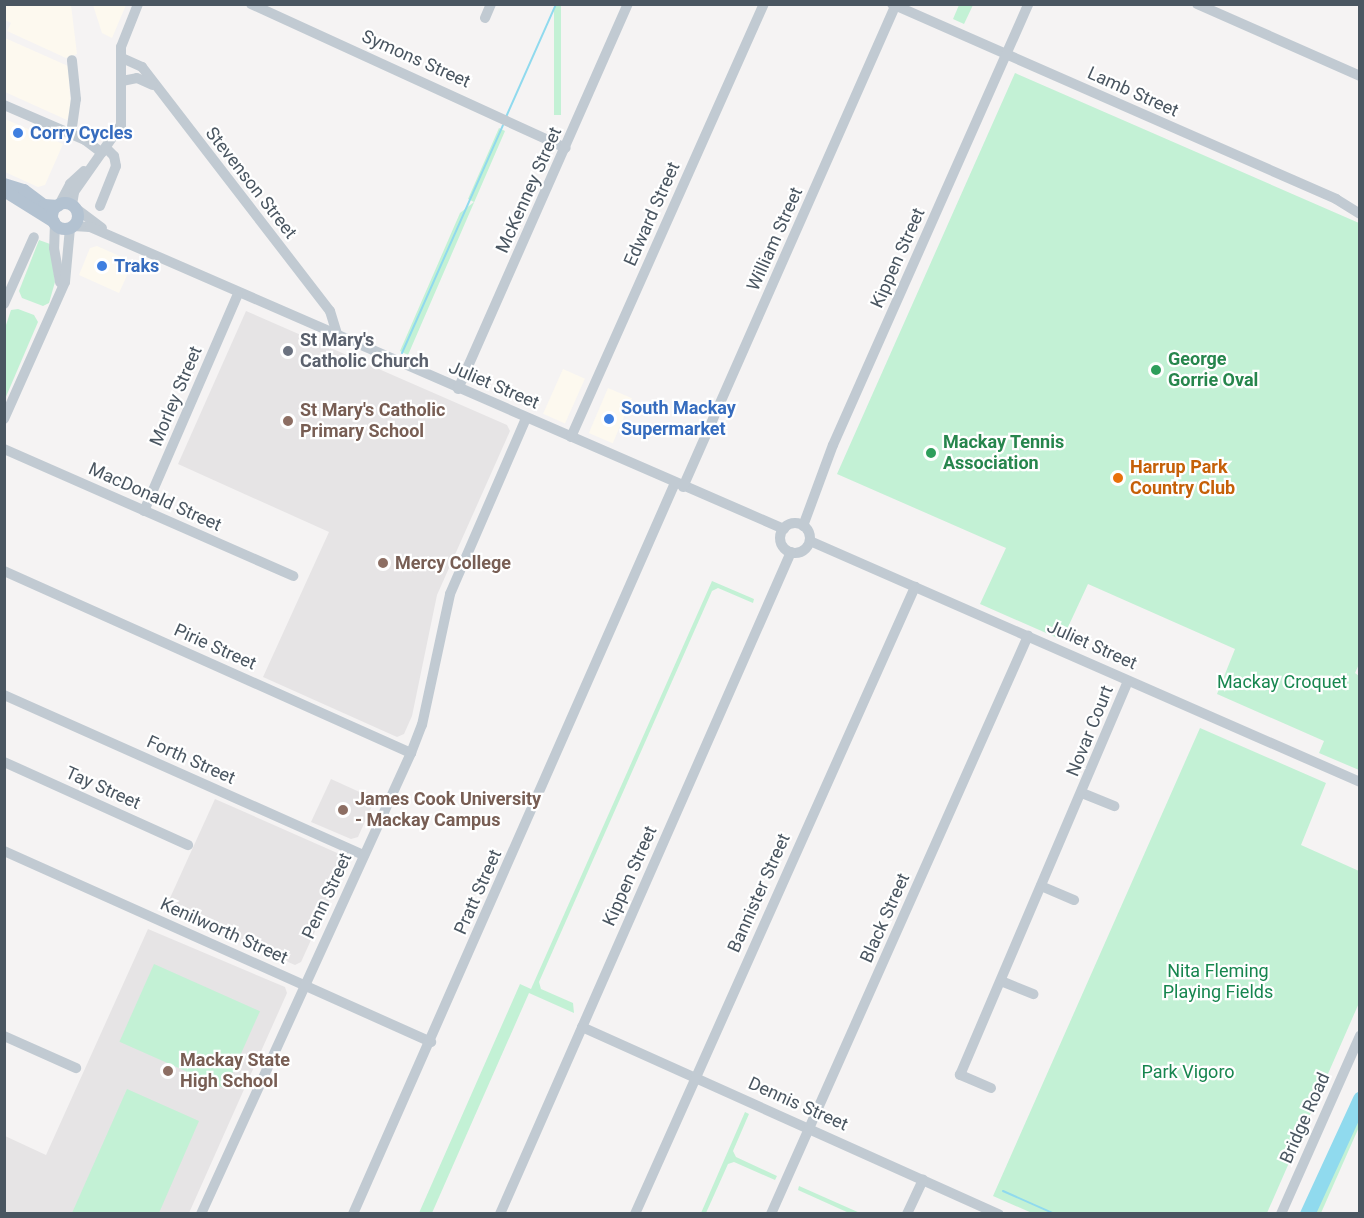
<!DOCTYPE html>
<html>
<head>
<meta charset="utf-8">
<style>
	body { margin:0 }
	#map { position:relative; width:1364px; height:1218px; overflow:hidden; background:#f5f3f3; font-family:Roboto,sans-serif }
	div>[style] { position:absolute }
	.commercial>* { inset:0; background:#fdf9ef; transform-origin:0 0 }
	.education>* { inset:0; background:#e6e4e5 }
	.green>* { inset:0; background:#c3f1d5; transform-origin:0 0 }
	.stream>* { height:2px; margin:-1px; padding:0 1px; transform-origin:1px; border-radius:1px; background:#90daee }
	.river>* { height:15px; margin:-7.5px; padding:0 7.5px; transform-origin:7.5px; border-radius:7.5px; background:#90daee }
	.minor>* { height:10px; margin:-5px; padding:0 5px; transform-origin:5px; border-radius:5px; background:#c1cad2 }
	.minor>.ring { margin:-5px; padding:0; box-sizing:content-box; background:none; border:10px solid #c1cad2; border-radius:50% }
	.major>* { height:12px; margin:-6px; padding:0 6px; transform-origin:6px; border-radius:6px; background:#b3c2d1 }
	.major>.ring { margin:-6px; padding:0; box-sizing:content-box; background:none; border:12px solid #b3c2d1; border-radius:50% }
	.dots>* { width:16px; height:16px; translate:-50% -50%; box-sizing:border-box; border:3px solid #fff; border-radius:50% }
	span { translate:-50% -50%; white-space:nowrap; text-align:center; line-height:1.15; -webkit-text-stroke:4.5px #fff; paint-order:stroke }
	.street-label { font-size:18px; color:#4a5661 }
	.shop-label { font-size:18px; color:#366cbe; font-weight:700 }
	.left { translate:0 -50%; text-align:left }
	.worship-label { font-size:18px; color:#5b616d; font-weight:700 }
	.leisure-label { font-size:18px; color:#27864d; font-weight:700 }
	.education-label { font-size:18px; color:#785e54; font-weight:700 }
	.food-label { font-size:18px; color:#c56008; font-weight:700 }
	.park-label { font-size:18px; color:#17864f }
	.frame { position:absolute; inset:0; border:6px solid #4a5661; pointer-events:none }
</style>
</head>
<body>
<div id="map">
	<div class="commercial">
		<i style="clip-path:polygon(5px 5px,71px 5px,77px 54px,66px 58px,7px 31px,11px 23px,5px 20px)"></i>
		<i style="clip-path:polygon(93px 5px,126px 5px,112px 38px,102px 33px)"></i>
		<i style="clip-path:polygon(5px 38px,68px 66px,71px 110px,67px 120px,5px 92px)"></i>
		<i style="clip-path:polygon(5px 119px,63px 144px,45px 185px,38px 187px,5px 172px)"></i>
		<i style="clip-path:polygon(97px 246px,133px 262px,119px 293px,79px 275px,90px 248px)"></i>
		<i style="left:563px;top:369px;width:24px;height:49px;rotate:24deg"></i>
		<i style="left:608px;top:388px;width:26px;height:49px;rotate:23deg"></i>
	</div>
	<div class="education">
		<i style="clip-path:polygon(246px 311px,507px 425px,510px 431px,437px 595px,412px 716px,404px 734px,397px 737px,263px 677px,329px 532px,178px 464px)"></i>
		<i style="clip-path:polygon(331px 779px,375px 799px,358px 837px,351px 839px,311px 822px)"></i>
		<i style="clip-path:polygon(215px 799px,344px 856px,346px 863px,301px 962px,295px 965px,165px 909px)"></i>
		<i style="clip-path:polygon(148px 929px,285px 987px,287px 993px,189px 1213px,5px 1214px,5px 1136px,46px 1155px)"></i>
	</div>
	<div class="green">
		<i style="left:554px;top:5px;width:7px;height:110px"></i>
		<i style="clip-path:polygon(959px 5px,973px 5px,964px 24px,953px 19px)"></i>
		<i style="clip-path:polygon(1015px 73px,1359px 223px,1360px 662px,1355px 673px,1359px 676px,1359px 770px,1319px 753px,1324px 741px,1217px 694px,1235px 649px,1088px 584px,1062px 640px,980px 604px,1006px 548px,837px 474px)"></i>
		<i style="clip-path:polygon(499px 128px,505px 131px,408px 355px,400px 351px,460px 213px,474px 202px,468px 199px)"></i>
		<i style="clip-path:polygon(39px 240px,50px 244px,55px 282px,49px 303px,43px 306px,22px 298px,19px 291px)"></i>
		<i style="clip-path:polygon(18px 309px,34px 315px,38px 322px,5px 399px,5px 328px,11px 310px)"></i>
		<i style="clip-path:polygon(712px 581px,754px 599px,753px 603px,718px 588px,712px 591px,539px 982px,541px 989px,573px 1003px,574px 1013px,529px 993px,432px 1213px,419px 1213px,520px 984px,531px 989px)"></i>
		<i style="clip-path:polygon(1200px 728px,1326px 783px,1301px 845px,1359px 871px,1359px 1003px,1267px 1213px,1032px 1213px,993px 1196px)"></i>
		<i style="left:154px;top:964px;width:116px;height:85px;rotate:24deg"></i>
		<i style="clip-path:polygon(127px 1089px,199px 1121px,159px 1213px,72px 1213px)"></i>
		<i style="clip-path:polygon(1359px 1096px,1359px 1127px,1321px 1213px,1308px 1213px)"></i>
		<i style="clip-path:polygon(745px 1112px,749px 1114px,733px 1151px,736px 1157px,777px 1176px,775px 1180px,734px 1162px,728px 1164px,706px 1213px,701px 1213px)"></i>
		<i style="clip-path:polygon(799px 1186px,860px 1213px,849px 1213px,798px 1190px)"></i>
	</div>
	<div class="stream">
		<i style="left:506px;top:117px;width:124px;rotate:-66.1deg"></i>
		<i style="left:402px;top:353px;width:249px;rotate:-66.1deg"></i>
		<i style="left:1003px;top:1191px;width:57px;rotate:23.9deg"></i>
	</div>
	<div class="river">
		<i style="left:1307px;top:1214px;width:127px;rotate:-65.3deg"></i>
	</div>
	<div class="minor">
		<i style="left:251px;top:4px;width:346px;rotate:24.6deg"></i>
		<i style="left:892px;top:4px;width:485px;rotate:23.7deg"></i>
		<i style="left:1336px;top:199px;width:28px;rotate:32deg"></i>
		<i style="left:1197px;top:4px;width:178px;rotate:23.8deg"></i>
		<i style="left:485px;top:18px;width:15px;rotate:-67deg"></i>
		<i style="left:122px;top:58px;width:22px;rotate:24deg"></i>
		<i style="left:142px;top:67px;width:308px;rotate:52.4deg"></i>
		<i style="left:330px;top:311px;width:27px;rotate:73deg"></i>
		<i style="left:122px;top:81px;width:15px;rotate:-11deg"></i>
		<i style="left:137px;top:78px;width:17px;rotate:24deg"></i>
		<i style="left:4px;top:105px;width:88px;rotate:23.4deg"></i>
		<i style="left:85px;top:140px;width:21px;rotate:37deg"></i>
		<i style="left:71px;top:134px;width:35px;rotate:-82deg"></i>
		<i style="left:76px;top:99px;width:39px;rotate:-96deg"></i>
		<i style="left:59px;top:205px;width:24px;rotate:-62deg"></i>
		<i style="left:70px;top:184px;width:19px;rotate:-43deg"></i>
		<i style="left:72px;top:205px;width:13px;rotate:-81deg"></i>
		<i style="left:74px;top:192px;width:82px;rotate:-55deg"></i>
		<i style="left:121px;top:125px;width:78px;rotate:-90deg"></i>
		<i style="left:121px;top:47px;width:46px;rotate:-68.4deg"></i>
		<i style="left:100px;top:206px;width:43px;rotate:-68.2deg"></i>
		<i style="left:116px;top:166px;width:10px;rotate:-101deg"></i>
		<i style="left:114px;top:156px;width:11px;rotate:-135deg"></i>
		<i style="left:74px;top:207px;width:35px;rotate:37deg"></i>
		<i style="left:55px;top:223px;width:25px;rotate:92deg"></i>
		<i style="left:54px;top:248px;width:35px;rotate:80deg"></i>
		<i style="left:73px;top:226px;width:17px;rotate:3deg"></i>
		<i style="left:90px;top:227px;width:757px;rotate:23.52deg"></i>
		<i style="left:4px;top:304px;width:73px;rotate:-65.9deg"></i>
		<i style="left:458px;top:389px;width:421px;rotate:-66.2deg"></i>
		<i style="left:4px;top:419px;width:150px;rotate:-66deg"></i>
		<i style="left:65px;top:282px;width:54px;rotate:-84.7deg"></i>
		<i style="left:571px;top:437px;width:474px;rotate:-66deg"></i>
		<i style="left:4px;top:449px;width:316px;rotate:23.7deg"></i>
		<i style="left:683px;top:487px;width:528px;rotate:-66.2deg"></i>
		<i style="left:144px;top:511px;width:236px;rotate:-66.6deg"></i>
		<i class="ring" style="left:780px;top:523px;width:20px;height:20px"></i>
		<i style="left:803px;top:526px;width:86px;rotate:-69.7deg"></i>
		<i style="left:833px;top:445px;width:482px;rotate:-66.1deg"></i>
		<i style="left:810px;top:541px;width:600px;rotate:23.66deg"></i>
		<i style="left:4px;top:571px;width:446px;rotate:24.1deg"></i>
		<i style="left:4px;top:695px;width:394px;rotate:24deg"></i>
		<i style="left:4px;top:762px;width:202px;rotate:24.3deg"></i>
		<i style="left:1082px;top:793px;width:35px;rotate:22deg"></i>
		<i style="left:4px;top:851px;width:468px;rotate:24.1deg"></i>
		<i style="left:1041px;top:886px;width:36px;rotate:23deg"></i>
		<i style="left:1001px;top:981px;width:35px;rotate:22deg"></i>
		<i style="left:582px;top:1027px;width:457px;rotate:24.2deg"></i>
		<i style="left:4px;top:1036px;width:79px;rotate:24deg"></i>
		<i style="left:991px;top:1088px;width:34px;rotate:-157deg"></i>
		<i style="left:960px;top:1075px;width:428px;rotate:-66.9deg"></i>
		<i style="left:201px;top:1214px;width:507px;rotate:-65.51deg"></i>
		<i style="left:411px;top:753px;width:30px;rotate:-69deg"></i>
		<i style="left:422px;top:725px;width:134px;rotate:-77.9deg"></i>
		<i style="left:450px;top:594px;width:192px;rotate:-66.6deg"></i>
		<i style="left:353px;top:1214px;width:799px;rotate:-66.23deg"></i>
		<i style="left:500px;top:1214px;width:723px;rotate:-66.27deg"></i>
		<i style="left:635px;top:1214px;width:687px;rotate:-65.94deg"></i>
		<i style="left:771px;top:1214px;width:633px;rotate:-66.03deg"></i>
		<i style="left:907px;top:1214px;width:38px;rotate:-65deg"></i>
		<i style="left:1281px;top:1214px;width:195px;rotate:-66.1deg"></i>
	</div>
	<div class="major">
		<i style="left:4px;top:184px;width:21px;rotate:17deg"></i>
		<i style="left:24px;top:190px;width:25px;rotate:37deg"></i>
		<i style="left:44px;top:205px;width:14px;rotate:4deg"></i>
		<i style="left:4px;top:191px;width:59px;rotate:31.8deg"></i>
		<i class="ring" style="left:52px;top:203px;width:14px;height:14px"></i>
	</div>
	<div class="dots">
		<i style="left:18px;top:133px;background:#3f7fe0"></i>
		<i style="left:102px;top:266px;background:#3f7fe0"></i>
		<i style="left:288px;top:351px;background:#6b7280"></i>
		<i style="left:1156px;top:370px;background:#2e9e5b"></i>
		<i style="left:609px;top:419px;background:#3f7fe0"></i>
		<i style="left:288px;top:421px;background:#8d6e63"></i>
		<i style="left:931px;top:453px;background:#2e9e5b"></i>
		<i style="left:1118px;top:478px;background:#e8710a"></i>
		<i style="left:383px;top:563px;background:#8d6e63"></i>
		<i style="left:343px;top:810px;background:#8d6e63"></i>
		<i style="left:168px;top:1071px;background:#8d6e63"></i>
	</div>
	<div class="street-label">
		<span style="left:416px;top:59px;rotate:24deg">Symons Street</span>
		<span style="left:1133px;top:92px;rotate:24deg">Lamb Street</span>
		<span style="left:251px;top:183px;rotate:52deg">Stevenson Street</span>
		<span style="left:529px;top:190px;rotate:-66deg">McKenney Street</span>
		<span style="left:652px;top:214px;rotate:-66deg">Edward Street</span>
		<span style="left:775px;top:239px;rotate:-66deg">William Street</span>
		<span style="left:898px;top:258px;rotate:-66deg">Kippen Street</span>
		<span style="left:494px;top:385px;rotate:23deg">Juliet Street</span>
		<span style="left:176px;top:396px;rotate:-67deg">Morley Street</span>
		<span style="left:155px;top:497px;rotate:24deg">MacDonald Street</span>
		<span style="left:1092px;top:645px;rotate:24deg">Juliet Street</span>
		<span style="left:215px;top:647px;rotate:24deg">Pirie Street</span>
		<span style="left:1090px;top:731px;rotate:-68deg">Novar Court</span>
		<span style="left:191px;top:760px;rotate:24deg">Forth Street</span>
		<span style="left:103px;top:788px;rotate:24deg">Tay Street</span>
		<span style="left:630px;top:876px;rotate:-66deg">Kippen Street</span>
		<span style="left:478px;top:892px;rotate:-66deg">Pratt Street</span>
		<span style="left:759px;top:893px;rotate:-66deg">Bannister Street</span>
		<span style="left:327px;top:896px;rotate:-65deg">Penn Street</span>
		<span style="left:885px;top:918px;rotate:-66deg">Black Street</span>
		<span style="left:224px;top:931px;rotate:24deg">Kenilworth Street</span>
		<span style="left:798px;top:1104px;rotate:24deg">Dennis Street</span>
		<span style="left:1305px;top:1118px;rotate:-66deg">Bridge Road</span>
	</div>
	<div class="shop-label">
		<span class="left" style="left:30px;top:133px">Corry Cycles</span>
		<span class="left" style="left:114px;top:266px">Traks</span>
		<span class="left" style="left:621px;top:419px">South Mackay<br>Supermarket</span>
	</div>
	<div class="worship-label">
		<span class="left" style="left:300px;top:351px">St Mary's<br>Catholic Church</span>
	</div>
	<div class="leisure-label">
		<span class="left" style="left:1168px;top:370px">George<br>Gorrie Oval</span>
		<span class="left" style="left:943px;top:453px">Mackay Tennis<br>Association</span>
	</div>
	<div class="education-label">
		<span class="left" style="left:300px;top:421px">St Mary's Catholic<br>Primary School</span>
		<span class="left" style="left:395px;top:563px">Mercy College</span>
		<span class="left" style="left:355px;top:810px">James Cook University<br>- Mackay Campus</span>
		<span class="left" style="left:180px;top:1071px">Mackay State<br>High School</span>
	</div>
	<div class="food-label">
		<span class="left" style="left:1130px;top:478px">Harrup Park<br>Country Club</span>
	</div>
	<div class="park-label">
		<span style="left:1282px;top:682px">Mackay Croquet</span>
		<span style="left:1218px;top:982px">Nita Fleming<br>Playing Fields</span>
		<span style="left:1188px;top:1072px">Park Vigoro</span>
	</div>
	<div class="frame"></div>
</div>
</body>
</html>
